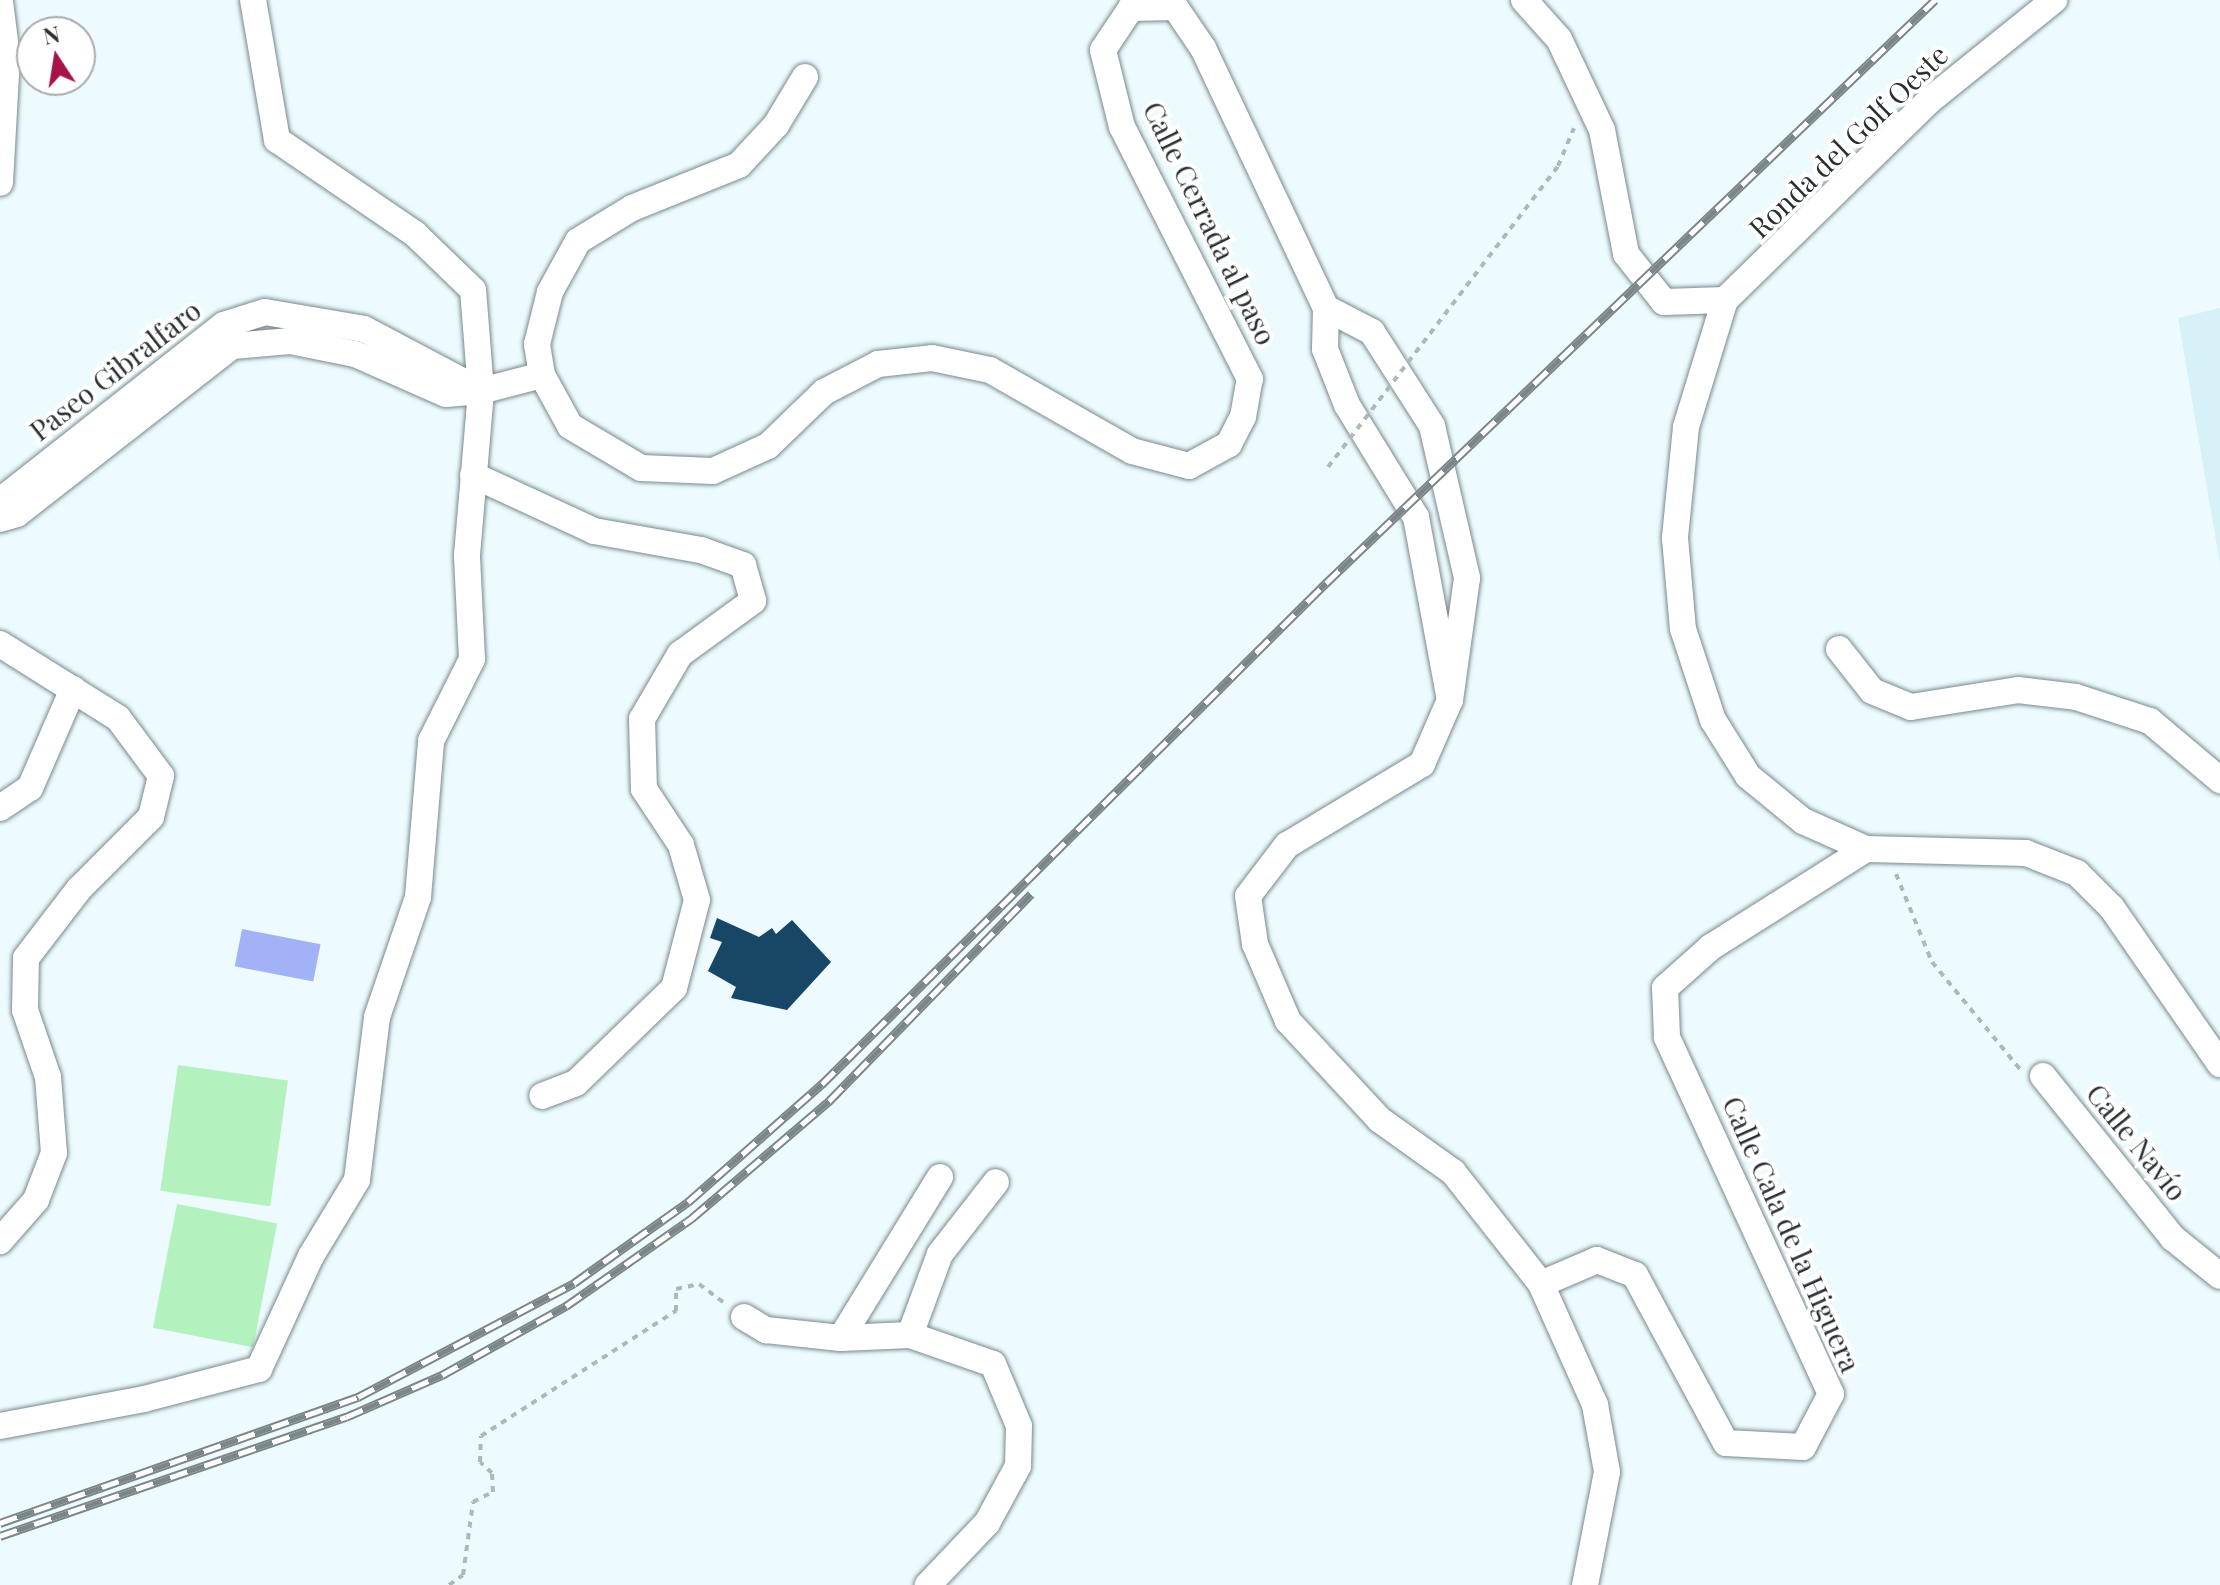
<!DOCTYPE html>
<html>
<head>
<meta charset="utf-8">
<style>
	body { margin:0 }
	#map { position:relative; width:2220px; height:1585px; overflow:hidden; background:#edfbfe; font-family:"Playfair Display",serif }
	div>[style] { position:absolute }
	.built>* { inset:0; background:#d6f1f7 }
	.green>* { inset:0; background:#b3f2be; transform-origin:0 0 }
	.water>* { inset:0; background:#a2b2f6; transform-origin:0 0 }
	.building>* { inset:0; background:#184667 }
	.path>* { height:4px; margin-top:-2px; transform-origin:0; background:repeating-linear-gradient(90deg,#adb8bb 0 6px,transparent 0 12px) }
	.roads { filter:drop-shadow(0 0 2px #79898d) drop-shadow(0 0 2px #79898d) }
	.street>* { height:26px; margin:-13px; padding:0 13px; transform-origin:13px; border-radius:13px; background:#fff }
	.rail>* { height:9px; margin-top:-4.5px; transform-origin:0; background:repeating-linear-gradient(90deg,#fff 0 18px,#7c8688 0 36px); box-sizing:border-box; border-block:2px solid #7c8688 }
	.path-bridge>* { height:4px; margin-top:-2px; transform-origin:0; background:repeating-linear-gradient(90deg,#adb8bb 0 6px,transparent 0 12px) }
	span { translate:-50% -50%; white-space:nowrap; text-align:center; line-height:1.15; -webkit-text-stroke:8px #fff; paint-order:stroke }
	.street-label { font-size:28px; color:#292f31 }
	.north { position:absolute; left:16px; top:16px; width:80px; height:80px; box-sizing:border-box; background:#fff; border:2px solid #a9acad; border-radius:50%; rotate:348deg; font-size:22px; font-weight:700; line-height:32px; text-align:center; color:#292f31 }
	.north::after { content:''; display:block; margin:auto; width:28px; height:36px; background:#a71249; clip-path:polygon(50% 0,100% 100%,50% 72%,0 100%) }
</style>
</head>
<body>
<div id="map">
	<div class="built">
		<i style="clip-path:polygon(2220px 308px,2220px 564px,2178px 318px)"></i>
	</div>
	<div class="green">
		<i style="left:178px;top:1065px;width:111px;height:127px;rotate:8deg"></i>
		<i style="left:177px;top:1204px;width:102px;height:126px;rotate:11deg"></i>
	</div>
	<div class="water">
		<i style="left:242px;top:929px;width:80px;height:38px;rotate:11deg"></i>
	</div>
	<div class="building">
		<i style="clip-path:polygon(717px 918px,759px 937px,772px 928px,776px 934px,792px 920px,831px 962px,787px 1010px,731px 998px,736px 987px,708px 971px,722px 942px,710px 938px)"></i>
	</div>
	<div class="path">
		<i style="left:1896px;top:874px;width:95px;rotate:67.8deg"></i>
		<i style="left:1932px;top:962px;width:139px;rotate:50.6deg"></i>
		<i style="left:449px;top:1585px;width:17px;rotate:-36deg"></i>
		<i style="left:463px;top:1575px;width:74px;rotate:-82.2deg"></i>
		<i style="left:473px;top:1502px;width:22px;rotate:-27deg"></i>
		<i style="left:493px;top:1492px;width:19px;rotate:-93deg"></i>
		<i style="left:492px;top:1473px;width:16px;rotate:-137deg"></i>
		<i style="left:480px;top:1462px;width:26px;rotate:-88deg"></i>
		<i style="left:481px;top:1436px;width:232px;rotate:-32.7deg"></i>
		<i style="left:676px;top:1311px;width:22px;rotate:-90deg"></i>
		<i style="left:676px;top:1289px;width:24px;rotate:-12deg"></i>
		<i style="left:699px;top:1284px;width:34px;rotate:37deg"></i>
	</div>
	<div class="roads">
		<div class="street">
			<i style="left:1524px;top:0;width:52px;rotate:48.1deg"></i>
			<i style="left:1559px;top:39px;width:101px;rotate:64.7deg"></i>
			<i style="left:1602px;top:130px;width:126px;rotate:79deg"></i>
			<i style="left:1626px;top:254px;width:61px;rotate:51.6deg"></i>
			<i style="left:1664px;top:302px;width:61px;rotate:-1.9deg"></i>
			<i style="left:0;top:2px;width:55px;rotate:82.7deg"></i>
			<i style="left:7px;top:57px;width:126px;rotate:93.2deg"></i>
			<i style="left:805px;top:77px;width:56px;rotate:121.1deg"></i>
			<i style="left:776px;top:125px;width:54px;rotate:132.8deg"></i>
			<i style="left:739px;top:165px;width:115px;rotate:158.1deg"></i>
			<i style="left:632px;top:208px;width:63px;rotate:148.6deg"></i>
			<i style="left:578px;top:241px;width:58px;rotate:118.8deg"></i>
			<i style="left:550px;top:292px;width:54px;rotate:104deg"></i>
			<i style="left:537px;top:344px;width:31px;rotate:81deg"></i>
			<i style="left:542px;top:375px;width:58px;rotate:61.2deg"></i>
			<i style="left:570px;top:426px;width:82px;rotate:30.6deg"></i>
			<i style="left:641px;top:468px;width:72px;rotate:2.4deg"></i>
			<i style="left:713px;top:471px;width:60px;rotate:-24.4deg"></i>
			<i style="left:768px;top:446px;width:78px;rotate:-44deg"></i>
			<i style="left:824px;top:392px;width:61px;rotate:-27.4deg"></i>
			<i style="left:878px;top:364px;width:54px;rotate:-6.3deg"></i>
			<i style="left:932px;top:358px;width:59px;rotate:11.7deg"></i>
			<i style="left:990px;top:370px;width:163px;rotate:29.7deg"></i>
			<i style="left:1132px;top:451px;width:59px;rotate:14.7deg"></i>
			<i style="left:1189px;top:466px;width:46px;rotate:-28.8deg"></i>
			<i style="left:1229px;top:444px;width:30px;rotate:-63deg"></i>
			<i style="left:1243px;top:417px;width:39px;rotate:-80deg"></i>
			<i style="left:1250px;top:379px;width:283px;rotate:-116.9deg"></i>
			<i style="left:1122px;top:127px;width:79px;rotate:-103.9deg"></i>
			<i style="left:1103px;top:50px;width:50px;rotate:-56.3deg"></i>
			<i style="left:1131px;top:8px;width:44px;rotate:-1.3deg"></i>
			<i style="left:1175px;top:7px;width:50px;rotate:55.7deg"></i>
			<i style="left:1203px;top:48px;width:288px;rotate:64.7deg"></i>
			<i style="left:1326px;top:308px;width:41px;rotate:91.4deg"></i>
			<i style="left:1325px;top:349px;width:60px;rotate:68.6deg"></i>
			<i style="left:1347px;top:405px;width:132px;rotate:58.4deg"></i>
			<i style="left:1416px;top:517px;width:186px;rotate:79.5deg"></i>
			<i style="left:1725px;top:300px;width:133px;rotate:107.1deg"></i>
			<i style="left:1686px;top:427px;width:112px;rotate:95.7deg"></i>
			<i style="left:1675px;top:538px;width:91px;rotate:85deg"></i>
			<i style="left:1683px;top:629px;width:96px;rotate:71.8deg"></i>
			<i style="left:1713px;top:720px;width:66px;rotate:58deg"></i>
			<i style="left:1748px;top:776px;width:71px;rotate:39.3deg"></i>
			<i style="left:1803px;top:821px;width:69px;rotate:24deg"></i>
			<i style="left:1866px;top:849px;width:160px;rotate:1.4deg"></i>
			<i style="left:2026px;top:853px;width:55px;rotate:21.4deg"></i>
			<i style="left:2077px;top:873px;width:49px;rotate:45deg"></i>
			<i style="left:2112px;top:908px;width:190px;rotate:55.3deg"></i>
			<i style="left:1725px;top:300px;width:285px;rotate:-44.3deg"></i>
			<i style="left:1929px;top:101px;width:161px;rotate:-38.9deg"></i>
			<i style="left:1326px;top:308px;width:52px;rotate:27.6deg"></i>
			<i style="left:1372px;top:332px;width:112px;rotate:57.4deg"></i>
			<i style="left:1432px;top:426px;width:156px;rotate:77deg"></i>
			<i style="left:1467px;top:578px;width:123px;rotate:97.9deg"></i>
			<i style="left:1450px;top:700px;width:70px;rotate:113.6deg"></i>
			<i style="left:1422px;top:764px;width:157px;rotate:149deg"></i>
			<i style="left:1287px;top:845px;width:64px;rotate:127.4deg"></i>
			<i style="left:1248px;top:896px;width:49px;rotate:81.7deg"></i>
			<i style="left:1255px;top:944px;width:84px;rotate:66.8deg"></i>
			<i style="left:1288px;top:1021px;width:135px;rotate:47.1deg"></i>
			<i style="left:1380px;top:1120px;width:90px;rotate:35.5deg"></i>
			<i style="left:1453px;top:1172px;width:142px;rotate:51.8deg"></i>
			<i style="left:1541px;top:1284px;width:133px;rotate:65.9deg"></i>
			<i style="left:1595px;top:1405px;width:68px;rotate:79.8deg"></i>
			<i style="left:1607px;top:1472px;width:115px;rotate:101deg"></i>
			<i style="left:481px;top:391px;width:63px;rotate:-14.7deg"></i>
			<i style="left:473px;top:475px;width:133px;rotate:24.8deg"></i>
			<i style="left:594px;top:531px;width:109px;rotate:10.1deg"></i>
			<i style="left:701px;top:550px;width:45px;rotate:19.7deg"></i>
			<i style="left:743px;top:565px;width:37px;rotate:74deg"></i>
			<i style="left:753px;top:601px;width:90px;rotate:144deg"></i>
			<i style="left:680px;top:654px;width:75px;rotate:120.3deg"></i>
			<i style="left:642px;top:719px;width:70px;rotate:88.4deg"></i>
			<i style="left:644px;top:789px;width:67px;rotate:56.5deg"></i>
			<i style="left:681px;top:845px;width:57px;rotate:73.8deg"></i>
			<i style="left:697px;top:900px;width:91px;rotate:104.6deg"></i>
			<i style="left:674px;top:988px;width:136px;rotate:135.9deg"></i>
			<i style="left:576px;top:1083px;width:36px;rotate:159deg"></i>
			<i style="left:0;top:501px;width:285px;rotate:-38.2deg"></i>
			<i style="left:224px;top:325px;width:43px;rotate:-17.6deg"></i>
			<i style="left:265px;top:312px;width:100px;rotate:9.7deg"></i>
			<i style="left:364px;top:329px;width:132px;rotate:27.9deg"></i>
			<i style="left:481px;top:391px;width:35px;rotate:175deg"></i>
			<i style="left:446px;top:394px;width:99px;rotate:-156.3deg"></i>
			<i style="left:355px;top:354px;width:66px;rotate:-168.7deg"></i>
			<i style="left:290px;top:341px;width:58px;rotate:175.1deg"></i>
			<i style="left:232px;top:346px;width:273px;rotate:142deg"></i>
			<i style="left:17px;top:514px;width:18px;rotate:164deg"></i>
			<i style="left:0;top:644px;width:139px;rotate:32.1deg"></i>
			<i style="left:118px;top:718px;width:72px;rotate:53.4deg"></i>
			<i style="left:161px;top:776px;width:42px;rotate:103.7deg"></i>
			<i style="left:151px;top:817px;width:102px;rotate:135deg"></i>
			<i style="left:79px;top:889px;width:87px;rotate:127.5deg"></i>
			<i style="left:26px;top:958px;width:52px;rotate:91.1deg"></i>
			<i style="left:25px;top:1010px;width:71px;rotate:71.1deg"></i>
			<i style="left:48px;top:1077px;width:76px;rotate:85.5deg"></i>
			<i style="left:54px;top:1153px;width:50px;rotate:111deg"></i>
			<i style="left:36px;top:1200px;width:55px;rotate:131.3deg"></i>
			<i style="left:1839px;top:649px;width:53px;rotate:51.8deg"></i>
			<i style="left:1872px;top:691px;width:42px;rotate:22.3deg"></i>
			<i style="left:1911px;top:707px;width:108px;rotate:-9deg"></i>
			<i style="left:2018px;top:690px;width:58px;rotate:6.9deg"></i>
			<i style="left:2076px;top:697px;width:78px;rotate:18deg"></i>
			<i style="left:2150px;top:721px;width:92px;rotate:40.1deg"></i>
			<i style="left:0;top:808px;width:36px;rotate:-34deg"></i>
			<i style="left:30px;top:788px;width:108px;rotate:-66.5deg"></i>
			<i style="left:2043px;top:1076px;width:208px;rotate:51.3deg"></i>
			<i style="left:2173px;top:1238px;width:60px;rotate:39deg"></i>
			<i style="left:1541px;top:1284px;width:61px;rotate:-23.2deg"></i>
			<i style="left:1597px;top:1260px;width:41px;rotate:21.5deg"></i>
			<i style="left:1635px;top:1275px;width:191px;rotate:61.6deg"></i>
			<i style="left:1726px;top:1443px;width:77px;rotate:3deg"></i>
			<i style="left:1803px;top:1447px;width:60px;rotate:-62.2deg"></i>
			<i style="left:1831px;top:1394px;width:393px;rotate:-114.7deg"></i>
			<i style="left:1667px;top:1037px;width:49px;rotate:-92.3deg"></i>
			<i style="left:1665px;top:988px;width:62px;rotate:-41.7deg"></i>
			<i style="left:1711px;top:947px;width:183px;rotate:-32.3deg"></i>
			<i style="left:744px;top:1317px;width:26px;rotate:31deg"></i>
			<i style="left:766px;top:1330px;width:75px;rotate:6.1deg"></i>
			<i style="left:841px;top:1338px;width:69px;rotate:-2.5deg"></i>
			<i style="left:910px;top:1335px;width:88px;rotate:19.3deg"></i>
			<i style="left:993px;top:1364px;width:67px;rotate:67.2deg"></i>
			<i style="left:1019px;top:1426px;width:40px;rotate:91.4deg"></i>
			<i style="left:1018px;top:1466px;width:65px;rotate:118.5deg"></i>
			<i style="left:987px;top:1523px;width:86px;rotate:133.6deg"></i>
			<i style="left:910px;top:1335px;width:86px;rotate:-69.7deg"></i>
			<i style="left:940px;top:1254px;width:91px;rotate:-52.1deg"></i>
			<i style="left:841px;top:1338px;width:189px;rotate:-58.4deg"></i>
			<i style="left:0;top:1426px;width:147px;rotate:-10.6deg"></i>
			<i style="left:144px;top:1399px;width:119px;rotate:-14.6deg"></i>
			<i style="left:259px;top:1369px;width:124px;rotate:-65.3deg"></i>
			<i style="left:311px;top:1256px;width:89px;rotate:-58.8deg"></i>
			<i style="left:357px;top:1180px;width:164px;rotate:-83deg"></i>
			<i style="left:377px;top:1017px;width:127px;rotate:-71.1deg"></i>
			<i style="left:418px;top:897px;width:157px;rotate:-85.2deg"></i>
			<i style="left:431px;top:741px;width:92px;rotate:-63.4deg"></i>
			<i style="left:472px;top:659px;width:104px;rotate:-92.8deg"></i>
			<i style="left:467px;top:555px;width:165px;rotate:-85.1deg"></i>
			<i style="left:481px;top:391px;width:101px;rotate:-94.5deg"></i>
			<i style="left:473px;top:290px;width:81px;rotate:-136deg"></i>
			<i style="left:415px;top:234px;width:167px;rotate:-145.7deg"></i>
			<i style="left:277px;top:140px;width:142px;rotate:-99.7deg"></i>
		</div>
	</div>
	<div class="rail">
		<i style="left:0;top:1523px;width:380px;rotate:-19.4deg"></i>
		<i style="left:358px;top:1397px;width:244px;rotate:-27.8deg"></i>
		<i style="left:574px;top:1283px;width:140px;rotate:-35.4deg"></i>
		<i style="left:688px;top:1202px;width:179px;rotate:-41.4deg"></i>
		<i style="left:822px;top:1084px;width:711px;rotate:-44.83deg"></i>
		<i style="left:1326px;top:583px;width:843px;rotate:-43.75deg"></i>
		<i style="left:0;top:1536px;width:366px;rotate:-19deg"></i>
		<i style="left:346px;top:1417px;width:105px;rotate:-23.6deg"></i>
		<i style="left:442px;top:1375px;width:142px;rotate:-29.1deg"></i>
		<i style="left:566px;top:1306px;width:154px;rotate:-34.9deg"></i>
		<i style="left:692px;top:1218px;width:182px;rotate:-40.5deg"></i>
		<i style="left:830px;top:1100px;width:288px;rotate:-45.7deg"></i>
	</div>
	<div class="path-bridge">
		<i style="left:1328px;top:467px;width:379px;rotate:-52.6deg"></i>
		<i style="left:1558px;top:166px;width:41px;rotate:-67.2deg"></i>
	</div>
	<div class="street-label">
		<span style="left:1848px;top:141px;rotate:-44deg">Ronda del Golf Oeste</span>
		<span style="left:1210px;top:223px;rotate:64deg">Calle Cerrada al paso</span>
		<span style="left:115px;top:370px;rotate:-38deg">Paseo Gibralfaro</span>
		<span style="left:2137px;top:1142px;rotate:51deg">Calle Navío</span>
		<span style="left:1792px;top:1234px;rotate:66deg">Calle Cala de la Higuera</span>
	</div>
	<div class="north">N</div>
</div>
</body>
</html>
